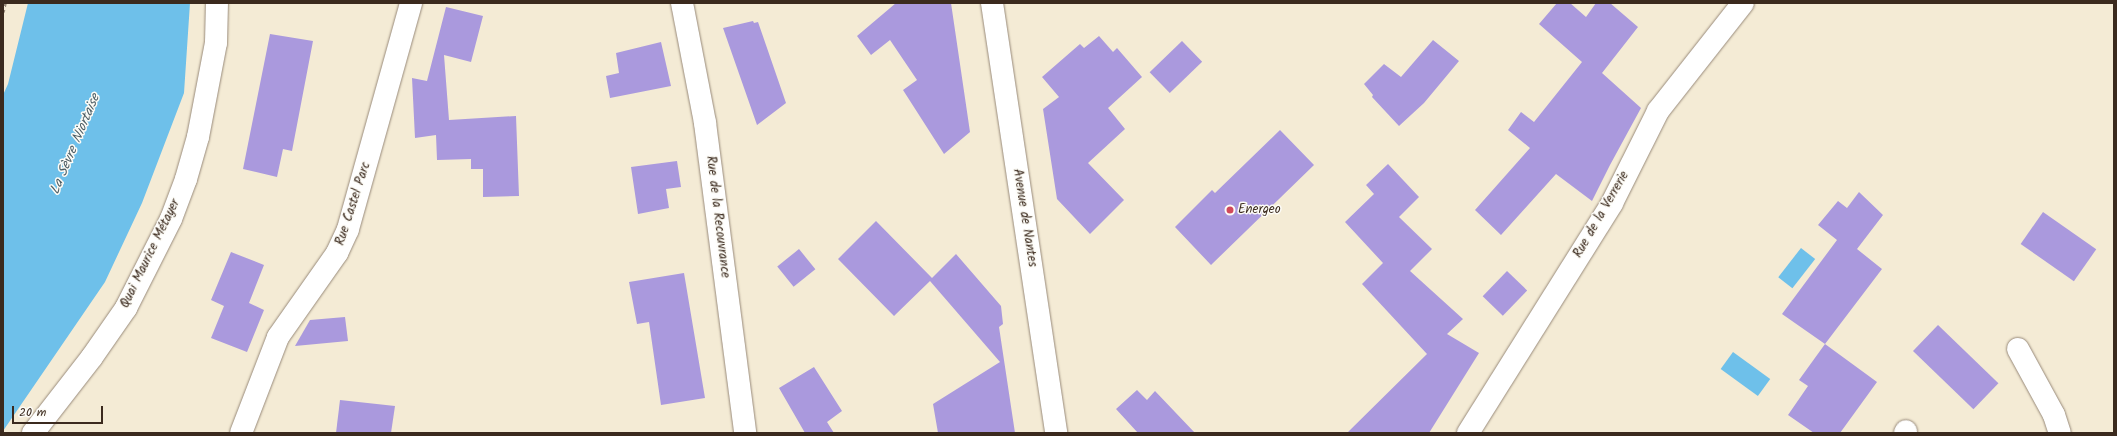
<!DOCTYPE html>
<html>
<head>
<meta charset="utf-8">
<style>
	body { margin:0 }
	#map { position:relative; width:2117px; height:436px; overflow:hidden; background:#f4ebd5; font-family:Kalam,sans-serif }
	div>[style] { position:absolute }
	.water>* { inset:0; background:#6ec0ea; transform-origin:0 0 }
	.building>* { inset:0; background:#a9d; transform-origin:0 0 }
	.path>* { height:2.5px; margin-top:-1.25px; transform-origin:0; background:repeating-linear-gradient(90deg,#988a7a 0 3px,transparent 0 6px) }
	.roads { filter:drop-shadow(0 0 1px #988a7a) drop-shadow(0 0 1px #988a7a) }
	.minor>* { height:22px; margin:-11px; padding:0 11px; transform-origin:11px; border-radius:11px; background:#fff }
	.tertiary>* { height:22px; margin:-11px; padding:0 11px; transform-origin:11px; border-radius:11px; background:#fff }
	.primary>* { height:22px; margin:-11px; padding:0 11px; transform-origin:11px; border-radius:11px; background:#fff }
	.dots>* { width:11px; height:11px; translate:-50% -50%; box-sizing:border-box; border:2px solid #fdfcf7; border-radius:50% }
	span { translate:-50% -50%; white-space:nowrap; text-align:center; line-height:1.15; -webkit-text-stroke:3px #fdfcf7; paint-order:stroke }
	.street-label { font-size:13px; color:#3b2a1e }
	.poi-label { font-size:13px; color:#3b2a1e }
	.left { translate:0 -50%; text-align:left }
	.water-label { font-size:14px; color:#4d5e65; font-style:italic }
	.frame { position:absolute; inset:0; border:4px solid #3b2a1e; pointer-events:none }
	.scale { position:absolute; left:12px; top:406px; width:91px; height:18px; box-sizing:border-box; border:2px solid #3b2a1e; border-top:0; padding-left:5px; font-size:12px; line-height:14px; white-space:nowrap; color:#3b2a1e; -webkit-text-stroke:3px #fdfcf7; paint-order:stroke }
</style>
</head>
<body>
<div id="map">
	<div class="water">
		<i style="clip-path:polygon(28px 3px,190px 3px,184px 93px,142px 203px,105px 282px,3px 431px,3px 95px,8px 84px)"></i>
		<i style="left:1801px;top:248px;width:18px;height:37px;rotate:38deg"></i>
		<i style="left:1733px;top:352px;width:46px;height:21px;rotate:36deg"></i>
	</div>
	<div class="building">
		<i style="clip-path:polygon(896px 3px,951px 3px,970px 132px,944px 154px,903px 90px,917px 80px,890px 40px,871px 55px,857px 36px)"></i>
		<i style="clip-path:polygon(1557px 3px,1570px 3px,1586px 17px,1596px 3px,1610px 3px,1638px 27px,1602px 73px,1641px 108px,1610px 165px,1592px 201px,1556px 174px,1501px 235px,1475px 210px,1530px 148px,1508px 130px,1521px 112px,1534px 122px,1582px 62px,1539px 24px)"></i>
		<i style="clip-path:polygon(446px 7px,483px 16px,471px 62px,444px 55px,449px 120px,516px 116px,519px 196px,483px 197px,483px 169px,471px 169px,471px 159px,437px 160px,436px 135px,415px 138px,412px 78px,427px 81px)"></i>
		<i style="clip-path:polygon(753px 21px,754px 23px,758px 22px,786px 103px,757px 125px,723px 28px)"></i>
		<i style="clip-path:polygon(270px 34px,313px 41px,292px 151px,283px 149px,277px 177px,243px 169px)"></i>
		<i style="clip-path:polygon(1099px 36px,1113px 52px,1117px 48px,1142px 77px,1108px 108px,1125px 129px,1088px 163px,1124px 200px,1090px 234px,1057px 199px,1043px 109px,1059px 97px,1042px 77px,1080px 44px,1084px 48px)"></i>
		<i style="clip-path:polygon(1433px 40px,1459px 61px,1424px 103px,1399px 126px,1372px 97px,1373px 95px,1364px 84px,1384px 64px,1401px 77px)"></i>
		<i style="left:1182px;top:41px;width:29px;height:45px;rotate:46deg"></i>
		<i style="clip-path:polygon(661px 42px,671px 86px,610px 98px,606px 76px,619px 73px,616px 53px)"></i>
		<i style="clip-path:polygon(1280px 130px,1314px 165px,1211px 265px,1175px 227px,1212px 190px,1215px 193px)"></i>
		<i style="clip-path:polygon(677px 161px,681px 187px,666px 189px,669px 208px,638px 214px,631px 167px)"></i>
		<i style="clip-path:polygon(1388px 164px,1419px 197px,1399px 217px,1432px 249px,1410px 271px,1463px 319px,1447px 334px,1479px 353px,1429px 433px,1347px 433px,1427px 354px,1362px 284px,1383px 263px,1345px 222px,1374px 194px,1366px 185px)"></i>
		<i style="clip-path:polygon(1859px 192px,1883px 215px,1857px 249px,1882px 269px,1825px 344px,1877px 382px,1840px 433px,1814px 433px,1788px 415px,1808px 386px,1799px 380px,1825px 344px,1782px 314px,1837px 240px,1818px 225px,1838px 201px,1847px 208px)"></i>
		<i style="left:2043px;top:212px;width:65px;height:39px;rotate:35deg"></i>
		<i style="clip-path:polygon(876px 221px,932px 278px,956px 254px,1001px 306px,1003px 324px,999px 327px,1015px 433px,938px 433px,933px 404px,1000px 362px,930px 281px,894px 316px,838px 259px)"></i>
		<i style="left:799px;top:249px;width:26px;height:28px;rotate:51deg"></i>
		<i style="clip-path:polygon(231px 252px,264px 265px,249px 303px,264px 310px,247px 352px,211px 338px,224px 306px,211px 300px)"></i>
		<i style="left:1507px;top:271px;width:28px;height:35px;rotate:44deg"></i>
		<i style="clip-path:polygon(684px 273px,705px 398px,661px 405px,649px 322px,637px 324px,629px 282px)"></i>
		<i style="clip-path:polygon(345px 317px,348px 341px,295px 346px,310px 320px)"></i>
		<i style="left:1938px;top:325px;width:84px;height:36px;rotate:44deg"></i>
		<i style="clip-path:polygon(814px 367px,842px 411px,827px 422px,834px 433px,805px 433px,779px 388px)"></i>
		<i style="clip-path:polygon(1137px 390px,1147px 400px,1155px 391px,1195px 433px,1138px 433px,1116px 409px)"></i>
		<i style="clip-path:polygon(340px 400px,395px 406px,391px 433px,336px 433px)"></i>
	</div>
	<div class="path">
		<i style="left:3px;top:12px;width:9px;rotate:-77deg"></i>
	</div>
	<div class="roads">
		<div class="minor">
			<i style="left:682px;top:3px;width:122px;rotate:79.1deg"></i>
			<i style="left:705px;top:123px;width:313px;rotate:82.6deg"></i>
			<i style="left:2018px;top:349px;width:75px;rotate:61.4deg"></i>
			<i style="left:2054px;top:415px;width:19px;rotate:72deg"></i>
			<i style="left:33px;top:433px;width:96px;rotate:-52.2deg"></i>
			<i style="left:92px;top:357px;width:60px;rotate:-55.2deg"></i>
			<i style="left:126px;top:308px;width:100px;rotate:-63.2deg"></i>
			<i style="left:171px;top:219px;width:43px;rotate:-69.4deg"></i>
			<i style="left:186px;top:179px;width:44px;rotate:-74.1deg"></i>
			<i style="left:198px;top:137px;width:96px;rotate:-79.2deg"></i>
			<i style="left:216px;top:43px;width:40px;rotate:-88.6deg"></i>
			<i style="left:241px;top:433px;width:103px;rotate:-68.9deg"></i>
			<i style="left:278px;top:337px;width:103px;rotate:-54.9deg"></i>
			<i style="left:337px;top:253px;width:26px;rotate:-65deg"></i>
			<i style="left:348px;top:229px;width:235px;rotate:-74.4deg"></i>
			<i style="left:1905px;top:433px;width:2px;rotate:-63deg"></i>
		</div>
		<div class="tertiary">
			<i style="left:1468px;top:433px;width:271px;rotate:-57.9deg"></i>
			<i style="left:1612px;top:203px;width:103px;rotate:-63.4deg"></i>
			<i style="left:1658px;top:111px;width:137px;rotate:-51.8deg"></i>
		</div>
		<div class="primary">
			<i style="left:992px;top:3px;width:435px;rotate:81.5deg"></i>
		</div>
	</div>
	<div class="dots">
		<i style="left:1230px;top:210px;background:#d1495b"></i>
	</div>
	<div class="street-label">
		<span style="left:354px;top:204px;rotate:-72deg">Rue Castel Parc</span>
		<span style="left:1602px;top:215px;rotate:-60deg">Rue de la Verrerie</span>
		<span style="left:717px;top:217px;rotate:83deg">Rue de la Recouvrance</span>
		<span style="left:1024px;top:218px;rotate:81deg">Avenue de Nantes</span>
		<span style="left:151px;top:254px;rotate:-64deg">Quai Maurice Métayer</span>
	</div>
	<div class="poi-label">
		<span class="left" style="left:1238px;top:210px">Energeo</span>
	</div>
	<div class="water-label">
		<span style="left:75px;top:144px;rotate:-67deg">La Sèvre Niortaise</span>
	</div>
	<div class="frame"></div>
	<div class="scale">20 m</div>
</div>
</body>
</html>
